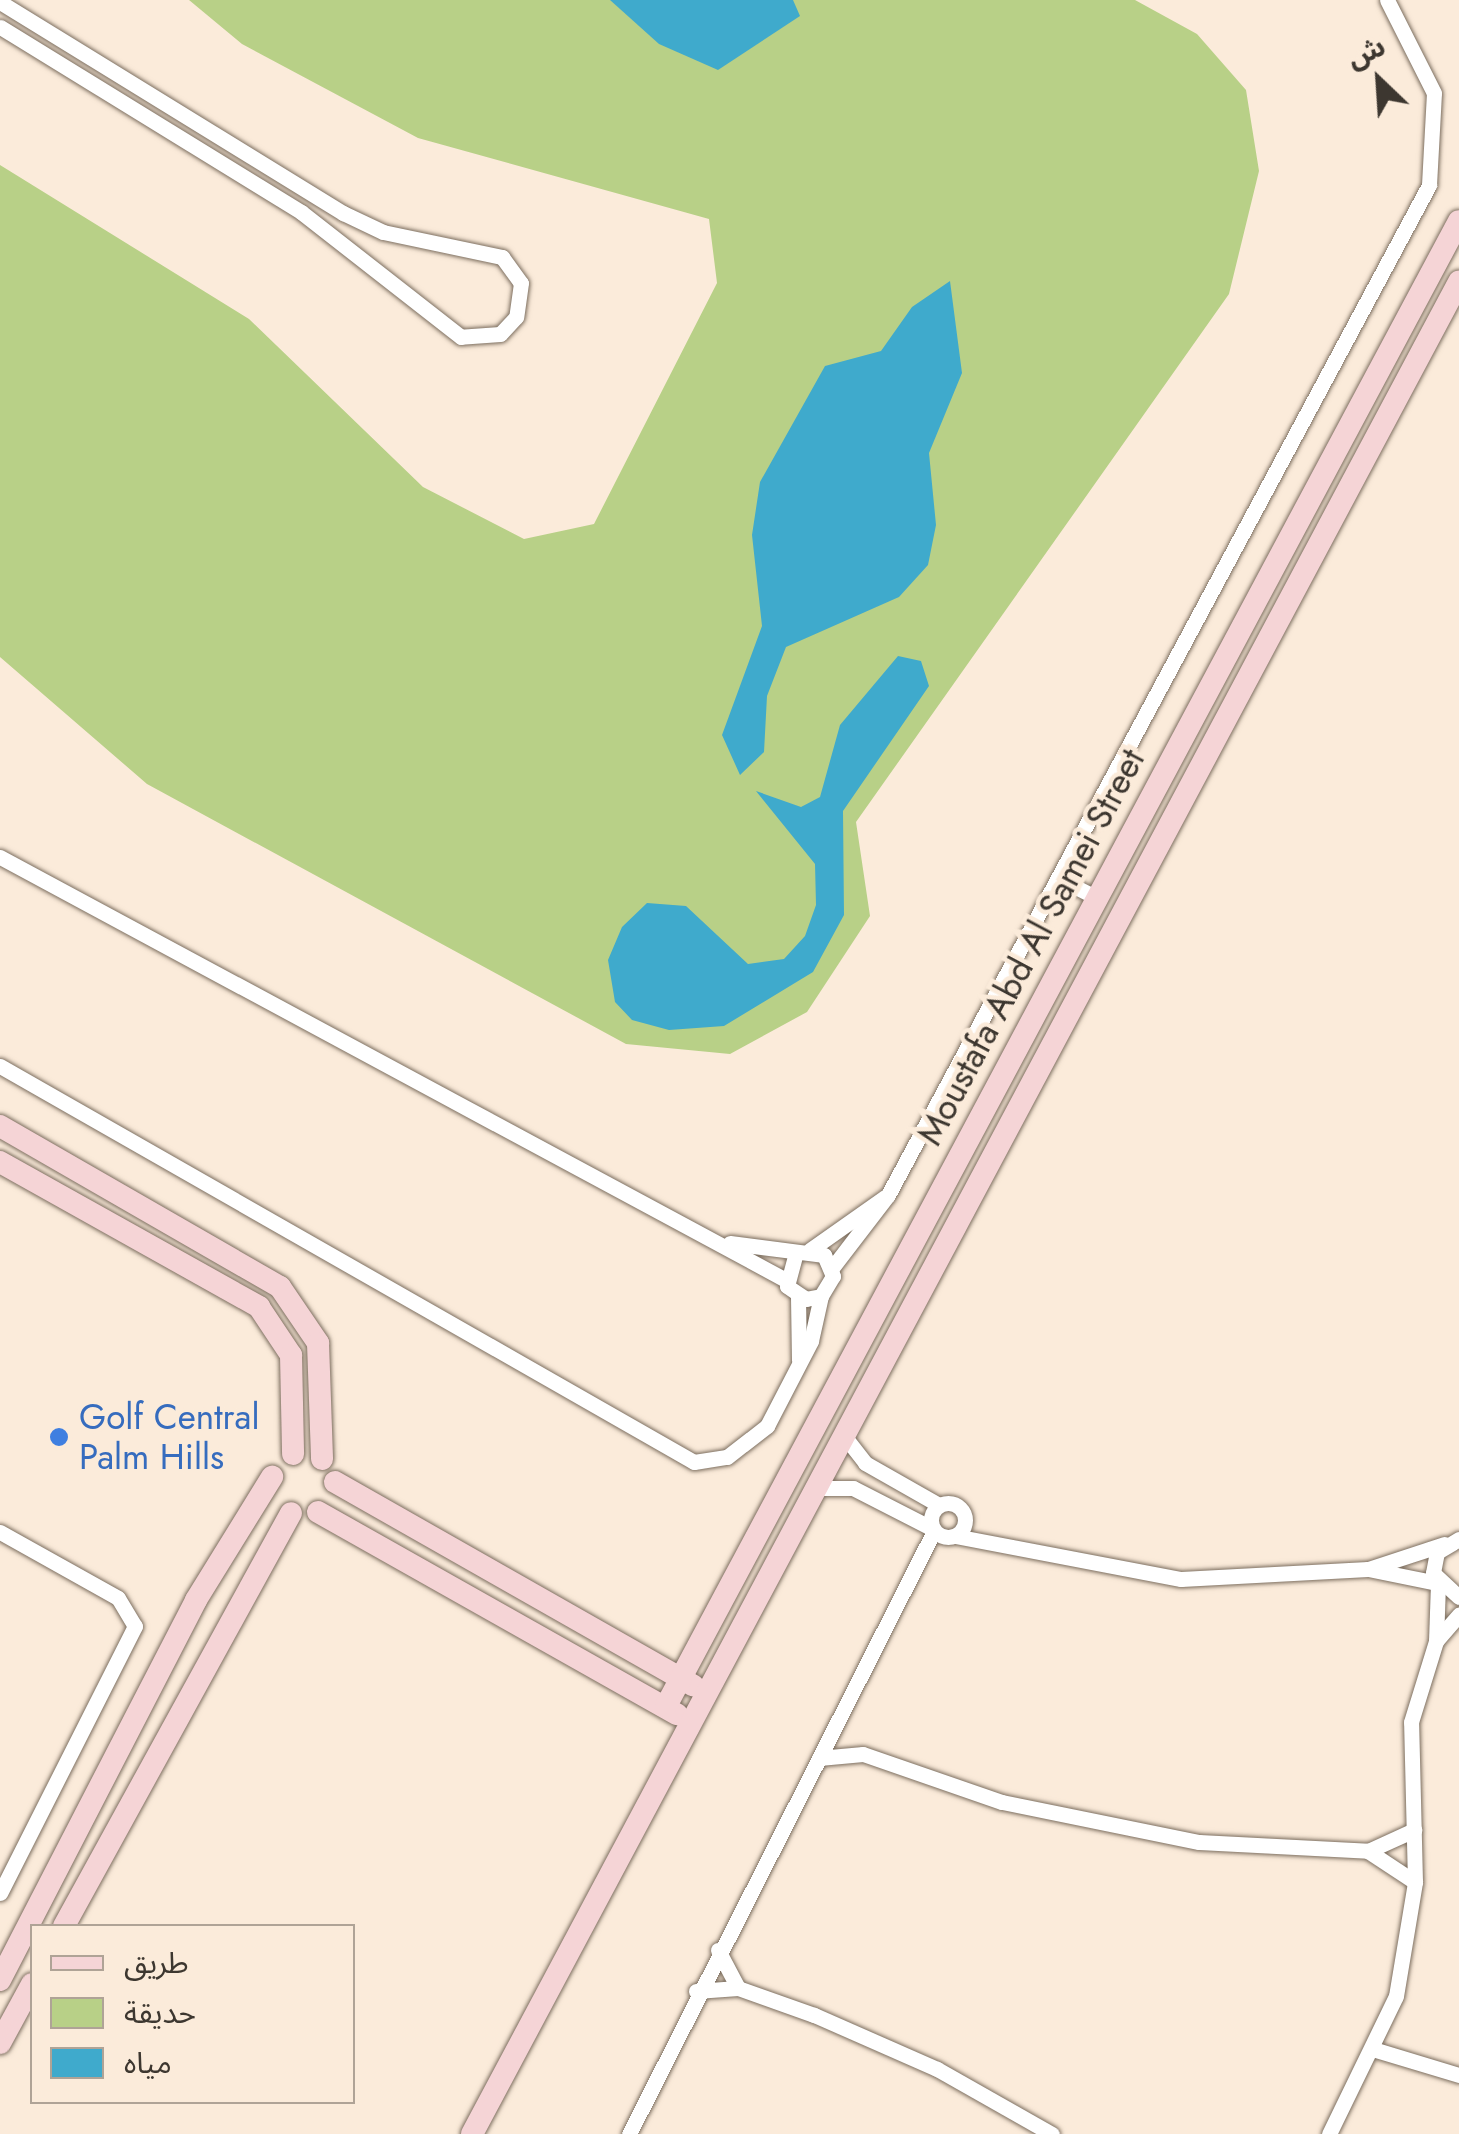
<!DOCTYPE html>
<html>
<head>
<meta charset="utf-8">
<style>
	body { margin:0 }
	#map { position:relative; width:1459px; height:2134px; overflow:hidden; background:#fbebda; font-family:Jost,"Noto Sans Arabic",sans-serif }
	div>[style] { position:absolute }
	.green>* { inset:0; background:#b8d087 }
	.water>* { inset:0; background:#3faacc }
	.roads { filter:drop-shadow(0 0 2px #7c6e5f) drop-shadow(0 0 2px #7c6e5f) }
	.street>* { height:15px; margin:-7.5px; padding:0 7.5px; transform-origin:7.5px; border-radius:7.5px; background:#fff }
	.street>.ring { margin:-7.5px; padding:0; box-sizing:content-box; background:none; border:15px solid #fff; border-radius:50% }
	.secondary>* { height:22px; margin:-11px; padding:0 11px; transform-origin:11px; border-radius:11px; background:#f5d4d6 }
	.dots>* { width:28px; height:28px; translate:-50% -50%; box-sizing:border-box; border:5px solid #fbebda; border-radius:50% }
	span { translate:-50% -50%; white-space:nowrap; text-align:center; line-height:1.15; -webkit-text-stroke:9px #fbebda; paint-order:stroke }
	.street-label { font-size:35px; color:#3d3730 }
	.shop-label { font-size:35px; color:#366cbe }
	.left { translate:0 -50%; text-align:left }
	.legend { position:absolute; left:30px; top:1924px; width:325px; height:180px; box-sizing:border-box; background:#fbebda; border:2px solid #afa396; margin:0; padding:12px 18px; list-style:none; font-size:30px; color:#3d3730 }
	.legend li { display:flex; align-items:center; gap:20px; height:50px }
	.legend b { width:50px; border:2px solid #afa396 }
	.north { position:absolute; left:1329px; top:30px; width:100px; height:100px; -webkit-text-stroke:8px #fbebda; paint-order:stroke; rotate:335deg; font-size:28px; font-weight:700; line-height:40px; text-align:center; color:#3d3730 }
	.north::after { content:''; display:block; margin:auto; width:35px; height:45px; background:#3d3730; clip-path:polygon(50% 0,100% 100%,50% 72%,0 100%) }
</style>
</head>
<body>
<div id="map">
	<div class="green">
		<i style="clip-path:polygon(189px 0,1135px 0,1197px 34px,1246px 90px,1259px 171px,1229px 294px,856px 822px,870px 916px,807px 1012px,730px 1054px,626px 1044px,147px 784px,0 657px,0 165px,249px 319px,423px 487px,524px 539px,594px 524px,717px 283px,709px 219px,418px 138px,242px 44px)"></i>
	</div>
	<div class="water">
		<i style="clip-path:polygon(610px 0,793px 0,800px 16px,718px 70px,659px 44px)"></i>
		<i style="clip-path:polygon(950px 281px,962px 373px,929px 453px,936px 525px,928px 565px,899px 597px,786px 647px,767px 696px,764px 752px,740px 775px,722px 735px,762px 626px,752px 535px,760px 482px,825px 366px,881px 351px,912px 307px)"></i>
		<i style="clip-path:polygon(898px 656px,921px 661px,929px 686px,843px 811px,844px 915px,813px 972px,724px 1026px,669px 1030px,632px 1020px,615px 1002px,608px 960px,622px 927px,647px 903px,686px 906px,748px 964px,784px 959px,805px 936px,816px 905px,815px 864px,756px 791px,801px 807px,820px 797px,840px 725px)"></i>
	</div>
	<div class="roads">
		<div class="street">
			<i style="left:0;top:2px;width:403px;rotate:31.6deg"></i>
			<i style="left:343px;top:213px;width:44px;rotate:25.4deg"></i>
			<i style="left:383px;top:232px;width:122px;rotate:11.9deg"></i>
			<i style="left:502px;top:257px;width:32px;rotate:54deg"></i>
			<i style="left:521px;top:283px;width:34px;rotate:98deg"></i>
			<i style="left:516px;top:317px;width:23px;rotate:133deg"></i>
			<i style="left:500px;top:334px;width:39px;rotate:176deg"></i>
			<i style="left:461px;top:337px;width:203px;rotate:-142deg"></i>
			<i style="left:301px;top:212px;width:353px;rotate:-148.4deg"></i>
			<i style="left:0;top:857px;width:890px;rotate:28.29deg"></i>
			<i style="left:1060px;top:879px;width:39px;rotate:27deg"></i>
			<i style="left:0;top:1066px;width:799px;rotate:29.71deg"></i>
			<i style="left:694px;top:1462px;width:33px;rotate:-9deg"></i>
			<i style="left:727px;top:1457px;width:51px;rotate:-37.8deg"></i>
			<i style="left:767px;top:1426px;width:96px;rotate:-62.6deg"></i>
			<i style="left:811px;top:1341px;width:46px;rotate:-77.5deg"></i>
			<i style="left:730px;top:1243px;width:95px;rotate:7.3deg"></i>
			<i style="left:824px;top:1255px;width:23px;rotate:67deg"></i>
			<i style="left:833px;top:1276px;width:23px;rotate:121deg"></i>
			<i style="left:821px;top:1296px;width:15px;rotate:169deg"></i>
			<i style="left:806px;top:1299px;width:23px;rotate:-146deg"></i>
			<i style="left:787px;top:1286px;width:34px;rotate:-75deg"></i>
			<i style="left:810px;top:1250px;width:92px;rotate:-35.2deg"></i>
			<i style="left:832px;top:1268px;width:92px;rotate:-52.5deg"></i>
			<i style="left:888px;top:1195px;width:1146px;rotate:-61.82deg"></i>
			<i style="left:1429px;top:185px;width:92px;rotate:-86.9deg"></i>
			<i style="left:1434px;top:93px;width:104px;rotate:-116.8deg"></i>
			<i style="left:798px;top:1297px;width:63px;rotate:89.1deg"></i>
			<i style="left:845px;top:1437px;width:33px;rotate:52deg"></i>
			<i style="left:865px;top:1463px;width:85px;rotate:29.6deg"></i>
			<i style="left:820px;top:1488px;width:33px"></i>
			<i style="left:853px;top:1488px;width:90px;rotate:27.1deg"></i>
			<i class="ring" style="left:931px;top:1503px;width:19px;height:19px"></i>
			<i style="left:0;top:1532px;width:135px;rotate:29.2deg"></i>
			<i style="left:118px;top:1598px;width:33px;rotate:59deg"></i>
			<i style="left:135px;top:1626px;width:299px;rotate:116.8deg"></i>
			<i style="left:955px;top:1536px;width:230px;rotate:10.8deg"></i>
			<i style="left:1181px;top:1579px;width:187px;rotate:-3.1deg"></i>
			<i style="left:1368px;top:1569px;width:70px;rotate:11.5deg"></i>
			<i style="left:1459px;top:1539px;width:26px;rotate:149deg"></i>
			<i style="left:1437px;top:1552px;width:21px;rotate:101deg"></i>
			<i style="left:1433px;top:1573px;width:35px;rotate:43deg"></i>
			<i style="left:1368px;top:1569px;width:80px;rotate:-18.2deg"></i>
			<i style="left:1436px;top:1641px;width:56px;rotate:-88deg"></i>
			<i style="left:819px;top:1758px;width:44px;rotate:-5.2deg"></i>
			<i style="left:863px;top:1754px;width:147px;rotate:19.1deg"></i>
			<i style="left:1002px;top:1802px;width:201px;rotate:11.5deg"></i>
			<i style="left:1199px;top:1842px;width:169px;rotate:3deg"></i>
			<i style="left:1368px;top:1851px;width:51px;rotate:-24.5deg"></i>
			<i style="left:1368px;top:1851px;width:56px;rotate:33.4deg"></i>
			<i style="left:718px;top:1950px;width:43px;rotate:62.2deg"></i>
			<i style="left:696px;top:1991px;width:42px;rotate:-4.1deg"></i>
			<i style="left:738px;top:1988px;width:81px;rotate:19.6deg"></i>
			<i style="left:814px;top:2015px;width:134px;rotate:23.7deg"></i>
			<i style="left:937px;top:2069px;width:132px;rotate:29.5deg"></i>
			<i style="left:1376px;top:2050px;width:87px;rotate:16.8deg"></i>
			<i style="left:629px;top:2134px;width:676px;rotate:-63.17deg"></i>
			<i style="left:1329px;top:2134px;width:153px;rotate:-64.1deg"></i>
			<i style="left:1396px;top:1996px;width:116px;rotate:-80.5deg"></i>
			<i style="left:1415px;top:1882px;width:160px;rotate:-91.4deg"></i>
			<i style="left:1411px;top:1722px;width:85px;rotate:-72.8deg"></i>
			<i style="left:1436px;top:1641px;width:35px;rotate:-49deg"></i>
		</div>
		<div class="secondary">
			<i style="left:0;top:1126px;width:323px;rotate:29.9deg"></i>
			<i style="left:280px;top:1287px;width:68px;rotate:55.8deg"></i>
			<i style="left:318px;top:1343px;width:116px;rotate:88deg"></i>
			<i style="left:0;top:1162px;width:297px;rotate:29.2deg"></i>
			<i style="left:259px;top:1307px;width:58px;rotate:56.3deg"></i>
			<i style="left:291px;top:1355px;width:99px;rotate:88.8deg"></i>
			<i style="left:335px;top:1482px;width:412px;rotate:29.6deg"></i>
			<i style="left:318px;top:1512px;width:412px;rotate:29.4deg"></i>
			<i style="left:666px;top:1706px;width:1683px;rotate:-61.9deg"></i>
			<i style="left:64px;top:1926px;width:471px;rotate:-61.2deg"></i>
			<i style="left:0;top:1980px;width:428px;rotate:-62.7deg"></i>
			<i style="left:196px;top:1600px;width:145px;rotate:-58.3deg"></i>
			<i style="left:0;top:2043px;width:67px;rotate:-61.5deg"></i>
			<i style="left:472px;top:2134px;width:2099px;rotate:-61.95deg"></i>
		</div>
	</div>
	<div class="dots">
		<i style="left:59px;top:1437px;background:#3f7fe0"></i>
	</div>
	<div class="street-label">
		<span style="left:1031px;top:947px;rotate:-62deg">Moustafa Abd Al Samei Street</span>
	</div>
	<div class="shop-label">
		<span class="left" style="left:79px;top:1437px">Golf Central<br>Palm Hills</span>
	</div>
	<ul class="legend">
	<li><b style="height:12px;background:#f5d4d6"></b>طريق</li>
	<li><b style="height:28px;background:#b8d087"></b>حديقة</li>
	<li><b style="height:28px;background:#3faacc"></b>مياه</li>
	</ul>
	<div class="north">ش</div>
</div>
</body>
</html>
